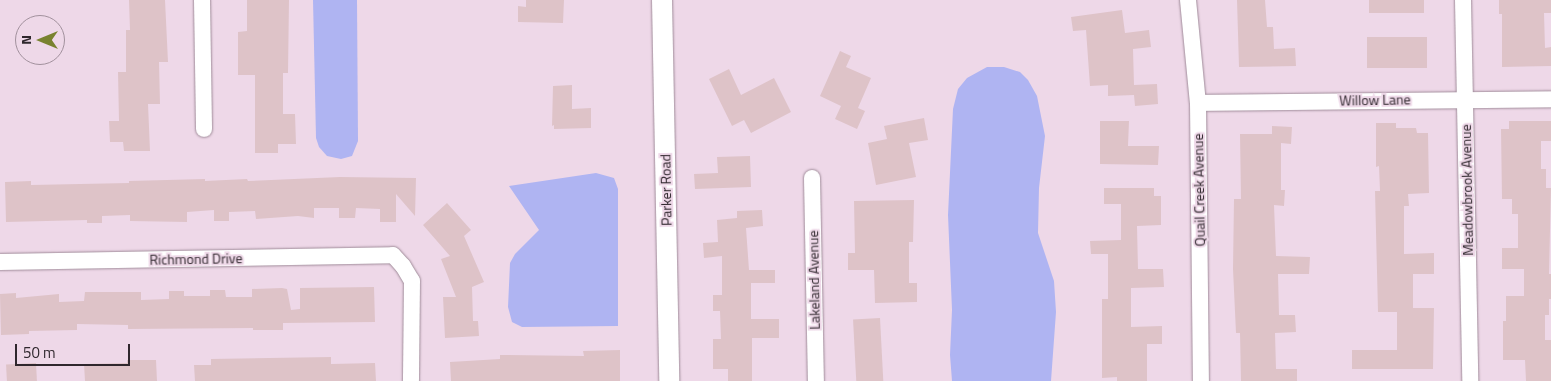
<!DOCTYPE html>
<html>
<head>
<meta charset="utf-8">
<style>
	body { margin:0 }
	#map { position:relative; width:1551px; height:381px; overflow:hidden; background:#eed8e8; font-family:"Titillium Web",sans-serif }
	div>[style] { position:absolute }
	.water>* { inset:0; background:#afb4f2 }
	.building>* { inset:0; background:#dec3c8; transform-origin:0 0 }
	.roads { filter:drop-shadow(0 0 1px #a08c9a) drop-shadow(0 0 1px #a08c9a) }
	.minor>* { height:16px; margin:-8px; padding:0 8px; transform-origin:8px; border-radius:8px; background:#fff }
	.tertiary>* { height:20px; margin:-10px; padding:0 10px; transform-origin:10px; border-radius:10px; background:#fff }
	span { translate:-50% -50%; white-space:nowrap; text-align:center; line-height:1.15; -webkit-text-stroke:4px #eed8e8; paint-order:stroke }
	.street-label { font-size:14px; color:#2f272d }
	.north { position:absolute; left:15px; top:15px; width:50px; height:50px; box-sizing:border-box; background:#eed8e8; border:1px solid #a2919d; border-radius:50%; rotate:270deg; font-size:14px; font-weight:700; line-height:20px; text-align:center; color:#2f272d }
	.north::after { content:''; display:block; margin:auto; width:18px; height:22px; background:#79822f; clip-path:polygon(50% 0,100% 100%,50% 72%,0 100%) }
	.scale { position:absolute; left:15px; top:344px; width:115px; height:22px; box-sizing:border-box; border:2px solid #2f272d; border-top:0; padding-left:6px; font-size:15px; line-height:18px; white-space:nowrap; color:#2f272d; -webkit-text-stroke:4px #eed8e8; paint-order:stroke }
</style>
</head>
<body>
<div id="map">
	<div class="water">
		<i style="clip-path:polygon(313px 0,357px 0,358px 141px,352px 156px,341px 159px,327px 156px,319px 147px,316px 138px)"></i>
		<i style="clip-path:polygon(987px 67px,1004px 67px,1020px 72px,1028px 80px,1037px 96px,1045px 136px,1039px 188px,1038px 233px,1054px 281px,1056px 312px,1051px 381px,952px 381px,950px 355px,952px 310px,948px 215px,953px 109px,958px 89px,967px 78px)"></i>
		<i style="clip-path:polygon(596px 173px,614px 178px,618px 189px,618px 326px,522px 327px,512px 322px,508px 307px,510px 263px,515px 254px,539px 230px,509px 186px)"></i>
	</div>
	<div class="building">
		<i style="clip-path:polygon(129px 0,165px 0,168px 62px,159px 62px,160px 104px,148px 104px,150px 151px,124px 151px,123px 142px,110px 142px,109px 121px,119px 121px,118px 72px,126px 72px,126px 30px,130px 30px)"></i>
		<i style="clip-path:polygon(247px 0,289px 0,288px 73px,283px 73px,283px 114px,295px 114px,296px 144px,278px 144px,278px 153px,255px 153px,255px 75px,238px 75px,238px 32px,247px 31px)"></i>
		<i style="clip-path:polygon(526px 0,564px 0,563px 23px,518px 22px,518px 6px,526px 7px)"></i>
		<i style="clip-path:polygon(1237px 0,1265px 0,1267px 27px,1273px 27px,1274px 49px,1295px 48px,1296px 66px,1239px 67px)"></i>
		<i style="left:1369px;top:0;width:55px;height:13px"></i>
		<i style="clip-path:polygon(1499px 0,1551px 0,1551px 13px,1544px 13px,1545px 48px,1551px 47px,1551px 66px,1502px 67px,1502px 14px,1499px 14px)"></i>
		<i style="clip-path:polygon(1122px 10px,1125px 33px,1149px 30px,1151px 47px,1133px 49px,1134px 85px,1157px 84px,1158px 104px,1135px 106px,1134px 95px,1108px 96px,1108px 85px,1090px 86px,1086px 30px,1073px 31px,1071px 17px)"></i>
		<i style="left:1367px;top:37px;width:60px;height:31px"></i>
		<i style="clip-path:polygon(840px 51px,851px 56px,846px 67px,871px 78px,858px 108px,865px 111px,857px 129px,835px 119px,841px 106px,820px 96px)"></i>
		<i style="clip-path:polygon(729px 69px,741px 95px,774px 78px,791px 112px,751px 133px,744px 120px,732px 126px,709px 79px)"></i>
		<i style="clip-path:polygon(572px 85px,572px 109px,591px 108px,591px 128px,554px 129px,554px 125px,552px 126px,553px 86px)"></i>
		<i style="clip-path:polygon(924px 118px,928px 140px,909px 143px,916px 177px,876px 185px,868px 143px,887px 139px,884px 126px)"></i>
		<i style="clip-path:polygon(1100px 121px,1129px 121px,1128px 146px,1159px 146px,1158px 165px,1100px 164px)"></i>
		<i style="clip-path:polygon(1509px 121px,1551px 121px,1551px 141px,1541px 141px,1541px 169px,1546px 169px,1546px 188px,1551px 188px,1549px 274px,1551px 274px,1551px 299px,1549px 299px,1549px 315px,1545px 315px,1545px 340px,1551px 340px,1551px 381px,1526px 381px,1525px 360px,1503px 360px,1503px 321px,1506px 321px,1506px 296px,1524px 296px,1524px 269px,1502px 269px,1502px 248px,1518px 248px,1518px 214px,1512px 214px,1512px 199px,1502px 199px,1501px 129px,1509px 129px)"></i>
		<i style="clip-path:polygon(1376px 123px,1396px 123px,1396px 128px,1416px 128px,1417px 133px,1428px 133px,1429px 193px,1408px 194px,1409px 206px,1404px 206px,1404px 254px,1434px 253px,1434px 274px,1413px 274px,1413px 308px,1434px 308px,1433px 369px,1352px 369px,1352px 350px,1397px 350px,1397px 312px,1378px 312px,1375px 191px,1380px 191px,1379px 166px,1376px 167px)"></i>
		<i style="clip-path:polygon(1272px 126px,1292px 127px,1291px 144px,1281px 143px,1281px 190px,1285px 190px,1284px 206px,1274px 205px,1276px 256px,1310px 257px,1309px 274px,1278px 274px,1279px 315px,1295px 315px,1296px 332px,1275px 333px,1276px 369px,1297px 369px,1297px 381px,1241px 381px,1240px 333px,1236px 333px,1233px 269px,1234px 199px,1241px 199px,1240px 134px,1272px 134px)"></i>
		<i style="clip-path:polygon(750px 156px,751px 187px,695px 189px,694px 174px,718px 173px,717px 157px)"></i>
		<i style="clip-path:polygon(340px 177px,416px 178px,415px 216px,396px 194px,396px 222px,380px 222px,380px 209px,356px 208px,355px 218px,339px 218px,339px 208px,314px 208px,314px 218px,298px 216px,256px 219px,255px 211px,229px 212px,229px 221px,214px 221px,214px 210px,187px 212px,187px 222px,130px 221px,130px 215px,102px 216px,102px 223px,87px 223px,87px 220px,6px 222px,5px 182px,31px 181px,31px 185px,129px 183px,129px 181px,205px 179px,205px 181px,247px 179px,248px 181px)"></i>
		<i style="clip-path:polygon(1104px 188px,1154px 188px,1154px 196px,1161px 196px,1161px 225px,1137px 226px,1138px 269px,1163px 269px,1164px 287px,1131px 288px,1131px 327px,1162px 326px,1162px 344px,1147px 344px,1147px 381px,1117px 381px,1117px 377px,1102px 378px,1102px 299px,1108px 299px,1108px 254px,1091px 254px,1090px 241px,1121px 240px,1121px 204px,1104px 204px)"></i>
		<i style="clip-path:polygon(914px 200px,913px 242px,909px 242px,909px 283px,917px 283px,917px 302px,875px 303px,874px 270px,848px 270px,848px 253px,855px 253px,854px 201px)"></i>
		<i style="clip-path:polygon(447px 203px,471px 230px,464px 236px,484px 282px,472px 287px,473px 321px,478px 321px,479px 336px,445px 338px,443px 297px,456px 297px,441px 259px,450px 256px,423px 225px)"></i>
		<i style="clip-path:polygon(762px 210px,763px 226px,746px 228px,749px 270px,775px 270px,775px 283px,751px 283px,751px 319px,779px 319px,779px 338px,752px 338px,752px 381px,728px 381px,728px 369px,713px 369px,713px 339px,721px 339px,720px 311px,713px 311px,713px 295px,722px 295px,722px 256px,704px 258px,703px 243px,718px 242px,717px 220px,737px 218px,737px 211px)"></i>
		<i style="clip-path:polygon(374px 287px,375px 322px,283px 323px,283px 330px,253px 330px,253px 328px,128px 329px,128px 325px,77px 324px,77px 330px,29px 331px,29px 334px,1px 335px,0 294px,16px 293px,16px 298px,59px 294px,59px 302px,84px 301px,85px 292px,141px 292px,141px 300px,169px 299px,169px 291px,184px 291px,184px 296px,210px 296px,210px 290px,225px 290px,226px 297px,252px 297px,252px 289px,282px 288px,287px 289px,291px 310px,300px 309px,300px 288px)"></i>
		<i style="left:880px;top:318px;width:63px;height:27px;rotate:87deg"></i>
		<i style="clip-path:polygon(620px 350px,620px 381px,451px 381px,450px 362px,500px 359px,500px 355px,584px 356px,583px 351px)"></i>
		<i style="clip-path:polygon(331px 357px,331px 364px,375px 363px,376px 381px,195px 381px,194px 365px,211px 365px,211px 359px)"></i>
		<i style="clip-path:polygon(127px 360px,156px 360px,157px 381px,85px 381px,84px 364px,127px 363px)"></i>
		<i style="left:36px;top:363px;width:18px;height:30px;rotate:87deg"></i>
	</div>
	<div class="roads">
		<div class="minor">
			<i style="left:202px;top:0;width:129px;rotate:89.1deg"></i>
			<i style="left:1188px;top:0;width:103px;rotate:84.5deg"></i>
			<i style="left:1198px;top:103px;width:278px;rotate:89.4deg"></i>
			<i style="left:1463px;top:0;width:381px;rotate:88.9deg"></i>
			<i style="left:1198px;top:103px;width:353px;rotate:-0.6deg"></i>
			<i style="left:812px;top:178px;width:203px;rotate:88.9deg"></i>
			<i style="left:0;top:262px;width:393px;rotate:-1deg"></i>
			<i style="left:393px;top:255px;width:15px;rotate:48deg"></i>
			<i style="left:403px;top:266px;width:17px;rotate:59deg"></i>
			<i style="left:412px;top:281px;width:100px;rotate:90.6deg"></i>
		</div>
		<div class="tertiary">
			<i style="left:662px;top:0;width:381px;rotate:88.9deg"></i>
		</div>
	</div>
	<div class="street-label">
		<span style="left:1375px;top:100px;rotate:-1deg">Willow Lane</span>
		<span style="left:666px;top:190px;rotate:-91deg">Parker Road</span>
		<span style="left:1199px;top:190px;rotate:-91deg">Quail Creek Avenue</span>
		<span style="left:1467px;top:190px;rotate:-91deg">Meadowbrook Avenue</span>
		<span style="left:196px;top:259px;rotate:-1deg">Richmond Drive</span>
		<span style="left:814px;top:280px;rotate:-91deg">Lakeland Avenue</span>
	</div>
	<div class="north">N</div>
	<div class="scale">50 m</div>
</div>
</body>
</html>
